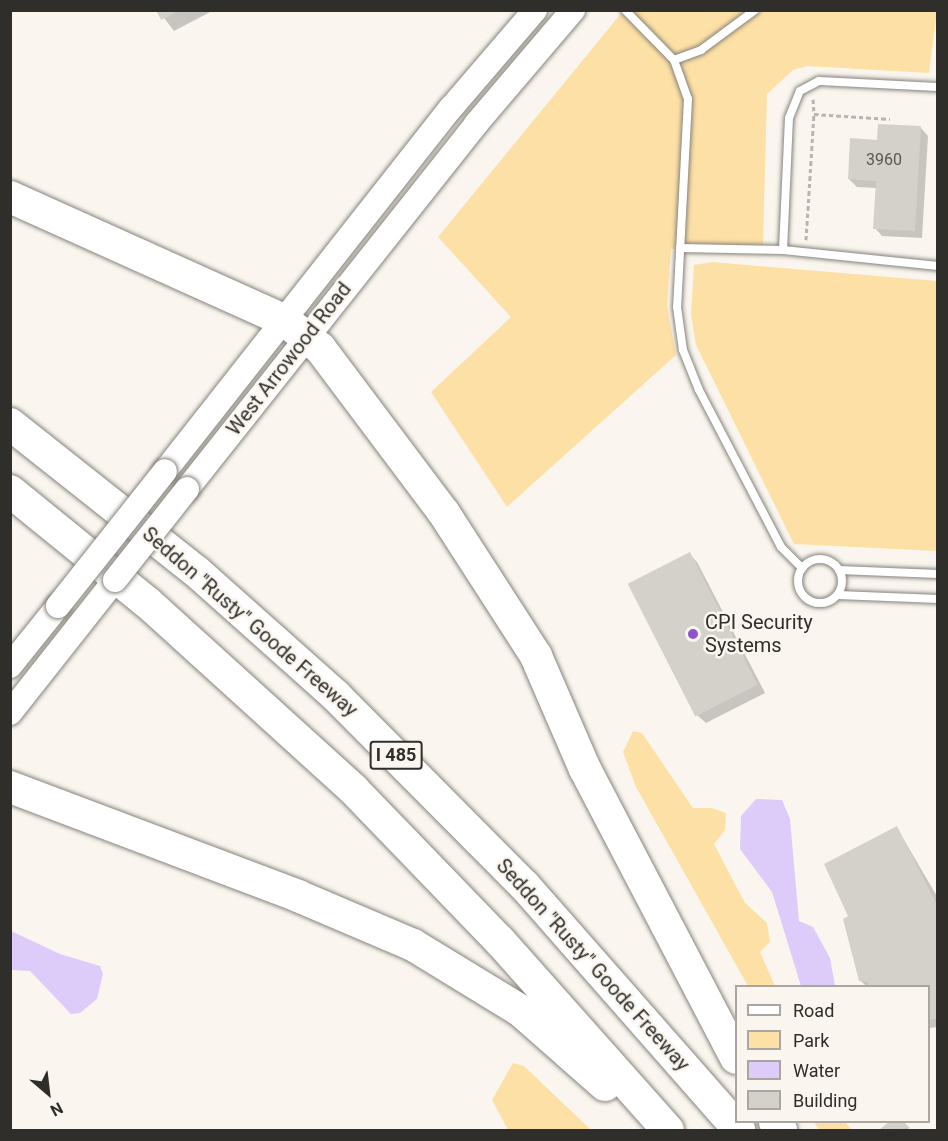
<!DOCTYPE html>
<html>
<head>
<meta charset="utf-8">
<style>
	body { margin:0 }
	#map { position:relative; width:948px; height:1141px; overflow:hidden; background:#faf6ef; font-family:Roboto,sans-serif }
	div>[style] { position:absolute }
	.green>* { inset:0; background:#fde0a5 }
	.water>* { inset:0; background:#ddcbf9 }
	.shadow>* { inset:0; background:#0003 }
	.building>* { inset:0; background:#d4d1ca; transform-origin:0 0 }
	.path>* { height:3px; margin-top:-1.5px; transform-origin:0; background:repeating-linear-gradient(90deg,#b8b5af 0 4.5px,transparent 0 7.5px) }
	.roads { filter:drop-shadow(0 0 2px #86837c) drop-shadow(0 0 2px #86837c) }
	.lane>* { height:8px; margin:-4px; padding:0 4px; transform-origin:4px; border-radius:4px; background:#fff }
	.lane>.ring { margin:-4px; padding:0; box-sizing:content-box; background:none; border:8px solid #fff; border-radius:50% }
	.secondary>* { height:24px; margin:-12px; padding:0 12px; transform-origin:12px; border-radius:12px; background:#fff }
	.highway>* { height:32px; margin:-16px; padding:0 16px; transform-origin:16px; border-radius:16px; background:#fff }
	.bridges { filter:drop-shadow(0 0 2px #86837c) drop-shadow(0 0 2px #86837c) }
	.secondary-bridge>* { height:24px; margin:-12px; padding:0 12px; transform-origin:12px; border-radius:12px; background:#fff }
	.dots>* { width:16px; height:16px; translate:-50% -50%; box-sizing:border-box; border:3px solid #faf6ef; border-radius:50% }
	span { translate:-50% -50%; white-space:nowrap; text-align:center; line-height:1.15; -webkit-text-stroke:5px #faf6ef; paint-order:stroke }
	.number-label { font-size:16px; color:#585753 }
	.number-label span { -webkit-text-stroke-width:0 }
	.shield-label span { padding:2px 4px; background:#faf6ef; border:2px solid; border-radius:4px; -webkit-text-stroke-width:0 }
	.shield-label { font-size:18px; color:#2f2e2b; font-weight:700 }
	.street-label { font-size:20px; color:#2f2e2b }
	.poi-label { font-size:20px; color:#2f2e2b }
	.left { translate:0 -50%; text-align:left }
	.frame { position:absolute; inset:0; border:12px solid #2f2e2b; pointer-events:none }
	.legend { position:absolute; left:735px; top:985px; width:195px; height:138px; box-sizing:border-box; background:#faf6ef; border:2px solid #a9a6a1; margin:0; padding:8px 10px; list-style:none; font-size:18px; color:#2f2e2b }
	.legend li { display:flex; align-items:center; gap:12px; height:30px }
	.legend b { width:30px; border:2px solid #a9a6a1 }
	.north { position:absolute; left:18px; top:1063px; width:60px; height:60px; -webkit-text-stroke:4px #faf6ef; paint-order:stroke; rotate:152deg; font-size:16px; font-weight:700; line-height:24px; text-align:center; color:#2f2e2b }
	.north::after { content:''; display:block; margin:auto; width:21px; height:27px; background:#2f2e2b; clip-path:polygon(50% 0,100% 100%,50% 72%,0 100%) }
</style>
</head>
<body>
<div id="map">
	<div class="green">
		<i style="clip-path:polygon(623px 11px,937px 11px,929px 73px,807px 66px,793px 70px,767px 94px,763px 246px,671px 249px,667px 306px,676px 355px,507px 507px,431px 392px,511px 317px,438px 237px)"></i>
		<i style="clip-path:polygon(712px 262px,937px 281px,937px 551px,794px 544px,696px 345px,691px 314px,694px 265px)"></i>
		<i style="clip-path:polygon(633px 731px,642px 733px,693px 808px,712px 808px,726px 813px,725px 830px,714px 844px,745px 903px,767px 923px,770px 942px,760px 952px,775px 986px,748px 986px,636px 787px,623px 752px)"></i>
		<i style="clip-path:polygon(513px 1063px,524px 1066px,591px 1130px,508px 1130px,492px 1100px)"></i>
		<i style="clip-path:polygon(814px 1122px,845px 1122px,852px 1130px,819px 1130px)"></i>
	</div>
	<div class="water">
		<i style="clip-path:polygon(756px 799px,782px 800px,790px 819px,799px 921px,813px 927px,830px 958px,835px 986px,801px 986px,772px 892px,740px 849px,741px 816px)"></i>
		<i style="clip-path:polygon(11px 931px,60px 954px,100px 966px,103px 974px,97px 999px,80px 1013px,71px 1014px,30px 971px,11px 970px)"></i>
	</div>
	<div class="shadow">
		<i style="clip-path:polygon(158px 10px,214px 10px,174px 31px)"></i>
		<i style="clip-path:polygon(921px 128px,928px 136px,922px 238px,882px 236px,875px 228px,877px 188px,857px 187px,849px 179px,878px 141px)"></i>
		<i style="clip-path:polygon(689px 554px,697px 562px,765px 693px,706px 723px,698px 716px,630px 585px)"></i>
		<i style="clip-path:polygon(897px 828px,938px 898px,938px 1027px,928px 1028px,928px 986px,866px 986px,861px 981px,850px 916px)"></i>
		<i style="clip-path:polygon(891px 1122px,902px 1122px,910px 1130px,881px 1130px)"></i>
	</div>
	<div class="building">
		<i style="clip-path:polygon(156px 10px,180px 10px,161px 20px)"></i>
		<i style="clip-path:polygon(878px 124px,921px 126px,915px 231px,873px 229px,876px 181px,848px 179px,850px 138px,877px 140px)"></i>
		<i style="left:690px;top:552px;width:149px;height:70px;rotate:63deg"></i>
		<i style="clip-path:polygon(897px 826px,938px 907px,938px 1019px,928px 1020px,928px 986px,868px 986px,868px 982px,859px 981px,843px 919px,848px 916px,824px 864px)"></i>
		<i style="clip-path:polygon(889px 1122px,904px 1122px,910px 1128px,879px 1130px)"></i>
	</div>
	<div class="path">
		<i style="left:813px;top:99px;width:15px;rotate:86deg"></i>
		<i style="left:806px;top:240px;width:126px;rotate:-86.4deg"></i>
		<i style="left:814px;top:114px;width:76px;rotate:3.8deg"></i>
	</div>
	<div class="roads">
		<div class="lane">
			<i style="left:625px;top:10px;width:70px;rotate:45.6deg"></i>
			<i style="left:674px;top:60px;width:41px;rotate:70.3deg"></i>
			<i style="left:688px;top:99px;width:208px;rotate:93deg"></i>
			<i style="left:677px;top:307px;width:43px;rotate:82.1deg"></i>
			<i style="left:683px;top:350px;width:43px;rotate:68.2deg"></i>
			<i style="left:699px;top:390px;width:177px;rotate:62.4deg"></i>
			<i style="left:781px;top:547px;width:30px;rotate:45deg"></i>
			<i style="left:674px;top:60px;width:29px;rotate:-20deg"></i>
			<i style="left:701px;top:50px;width:67px;rotate:-36.5deg"></i>
			<i style="left:680px;top:248px;width:103px;rotate:1.1deg"></i>
			<i style="left:783px;top:250px;width:156px;rotate:5.9deg"></i>
			<i style="left:783px;top:250px;width:132px;rotate:-87.4deg"></i>
			<i style="left:789px;top:118px;width:29px;rotate:-68deg"></i>
			<i style="left:800px;top:91px;width:21px;rotate:-28deg"></i>
			<i style="left:819px;top:81px;width:119px;rotate:2.9deg"></i>
			<i class="ring" style="left:798px;top:559px;width:36px;height:36px"></i>
			<i style="left:839px;top:570px;width:99px;rotate:2.3deg"></i>
			<i style="left:838px;top:595px;width:100px;rotate:2.3deg"></i>
		</div>
		<div class="secondary">
			<i style="left:165px;top:471px;width:462px;rotate:-51.8deg"></i>
			<i style="left:451px;top:108px;width:129px;rotate:-49.4deg"></i>
			<i style="left:187px;top:489px;width:466px;rotate:-51.6deg"></i>
			<i style="left:476px;top:124px;width:150px;rotate:-49.6deg"></i>
			<i style="left:10px;top:666px;width:77px;rotate:-51.3deg"></i>
			<i style="left:10px;top:713px;width:169px;rotate:-51.7deg"></i>
		</div>
		<div class="highway">
			<i style="left:10px;top:197px;width:300px;rotate:24.2deg"></i>
			<i style="left:284px;top:320px;width:46px;rotate:37.9deg"></i>
			<i style="left:320px;top:348px;width:206px;rotate:53.1deg"></i>
			<i style="left:444px;top:513px;width:170px;rotate:57.2deg"></i>
			<i style="left:536px;top:656px;width:123px;rotate:66.6deg"></i>
			<i style="left:585px;top:769px;width:326px;rotate:62.4deg"></i>
			<i style="left:10px;top:424px;width:238px;rotate:38.4deg"></i>
			<i style="left:197px;top:572px;width:185px;rotate:41.7deg"></i>
			<i style="left:335px;top:695px;width:268px;rotate:45.2deg"></i>
			<i style="left:524px;top:885px;width:326px;rotate:48.7deg"></i>
			<i style="left:10px;top:491px;width:178px;rotate:39.1deg"></i>
			<i style="left:148px;top:603px;width:277px;rotate:42.2deg"></i>
			<i style="left:353px;top:789px;width:211px;rotate:46deg"></i>
			<i style="left:500px;top:941px;width:253px;rotate:48.4deg"></i>
			<i style="left:10px;top:787px;width:308px;rotate:20.7deg"></i>
			<i style="left:298px;top:896px;width:125px;rotate:23.1deg"></i>
			<i style="left:413px;top:945px;width:127px;rotate:31.4deg"></i>
			<i style="left:521px;top:1011px;width:112px;rotate:41.4deg"></i>
			<i style="left:775px;top:1122px;width:10px;rotate:53deg"></i>
		</div>
	</div>
	<div class="bridges">
		<div class="secondary-bridge">
			<i style="left:115px;top:580px;width:116px;rotate:-51.6deg"></i>
			<i style="left:58px;top:606px;width:172px;rotate:-51.6deg"></i>
		</div>
	</div>
	<div class="dots">
		<i style="left:693px;top:634px;background:#8e54cc"></i>
	</div>
	<div class="number-label">
		<span style="left:884px;top:160px">3960</span>
	</div>
	<div class="shield-label">
		<span style="left:396px;top:755px">I 485</span>
	</div>
	<div class="street-label">
		<span style="left:289px;top:359px;rotate:-52deg">West Arrowood Road</span>
		<span style="left:250px;top:622px;rotate:41deg">Seddon "Rusty" Goode Freeway</span>
		<span style="left:593px;top:965px;rotate:48deg">Seddon "Rusty" Goode Freeway</span>
	</div>
	<div class="poi-label">
		<span class="left" style="left:705px;top:634px">CPI Security<br>Systems</span>
	</div>
	<div class="frame"></div>
	<ul class="legend">
	<li><b style="height:8px;background:#fff"></b>Road</li>
	<li><b style="height:16px;background:#fde0a5"></b>Park</li>
	<li><b style="height:16px;background:#ddcbf9"></b>Water</li>
	<li><b style="height:16px;background:#d4d1ca"></b>Building</li>
	</ul>
	<div class="north">N</div>
</div>
</body>
</html>
